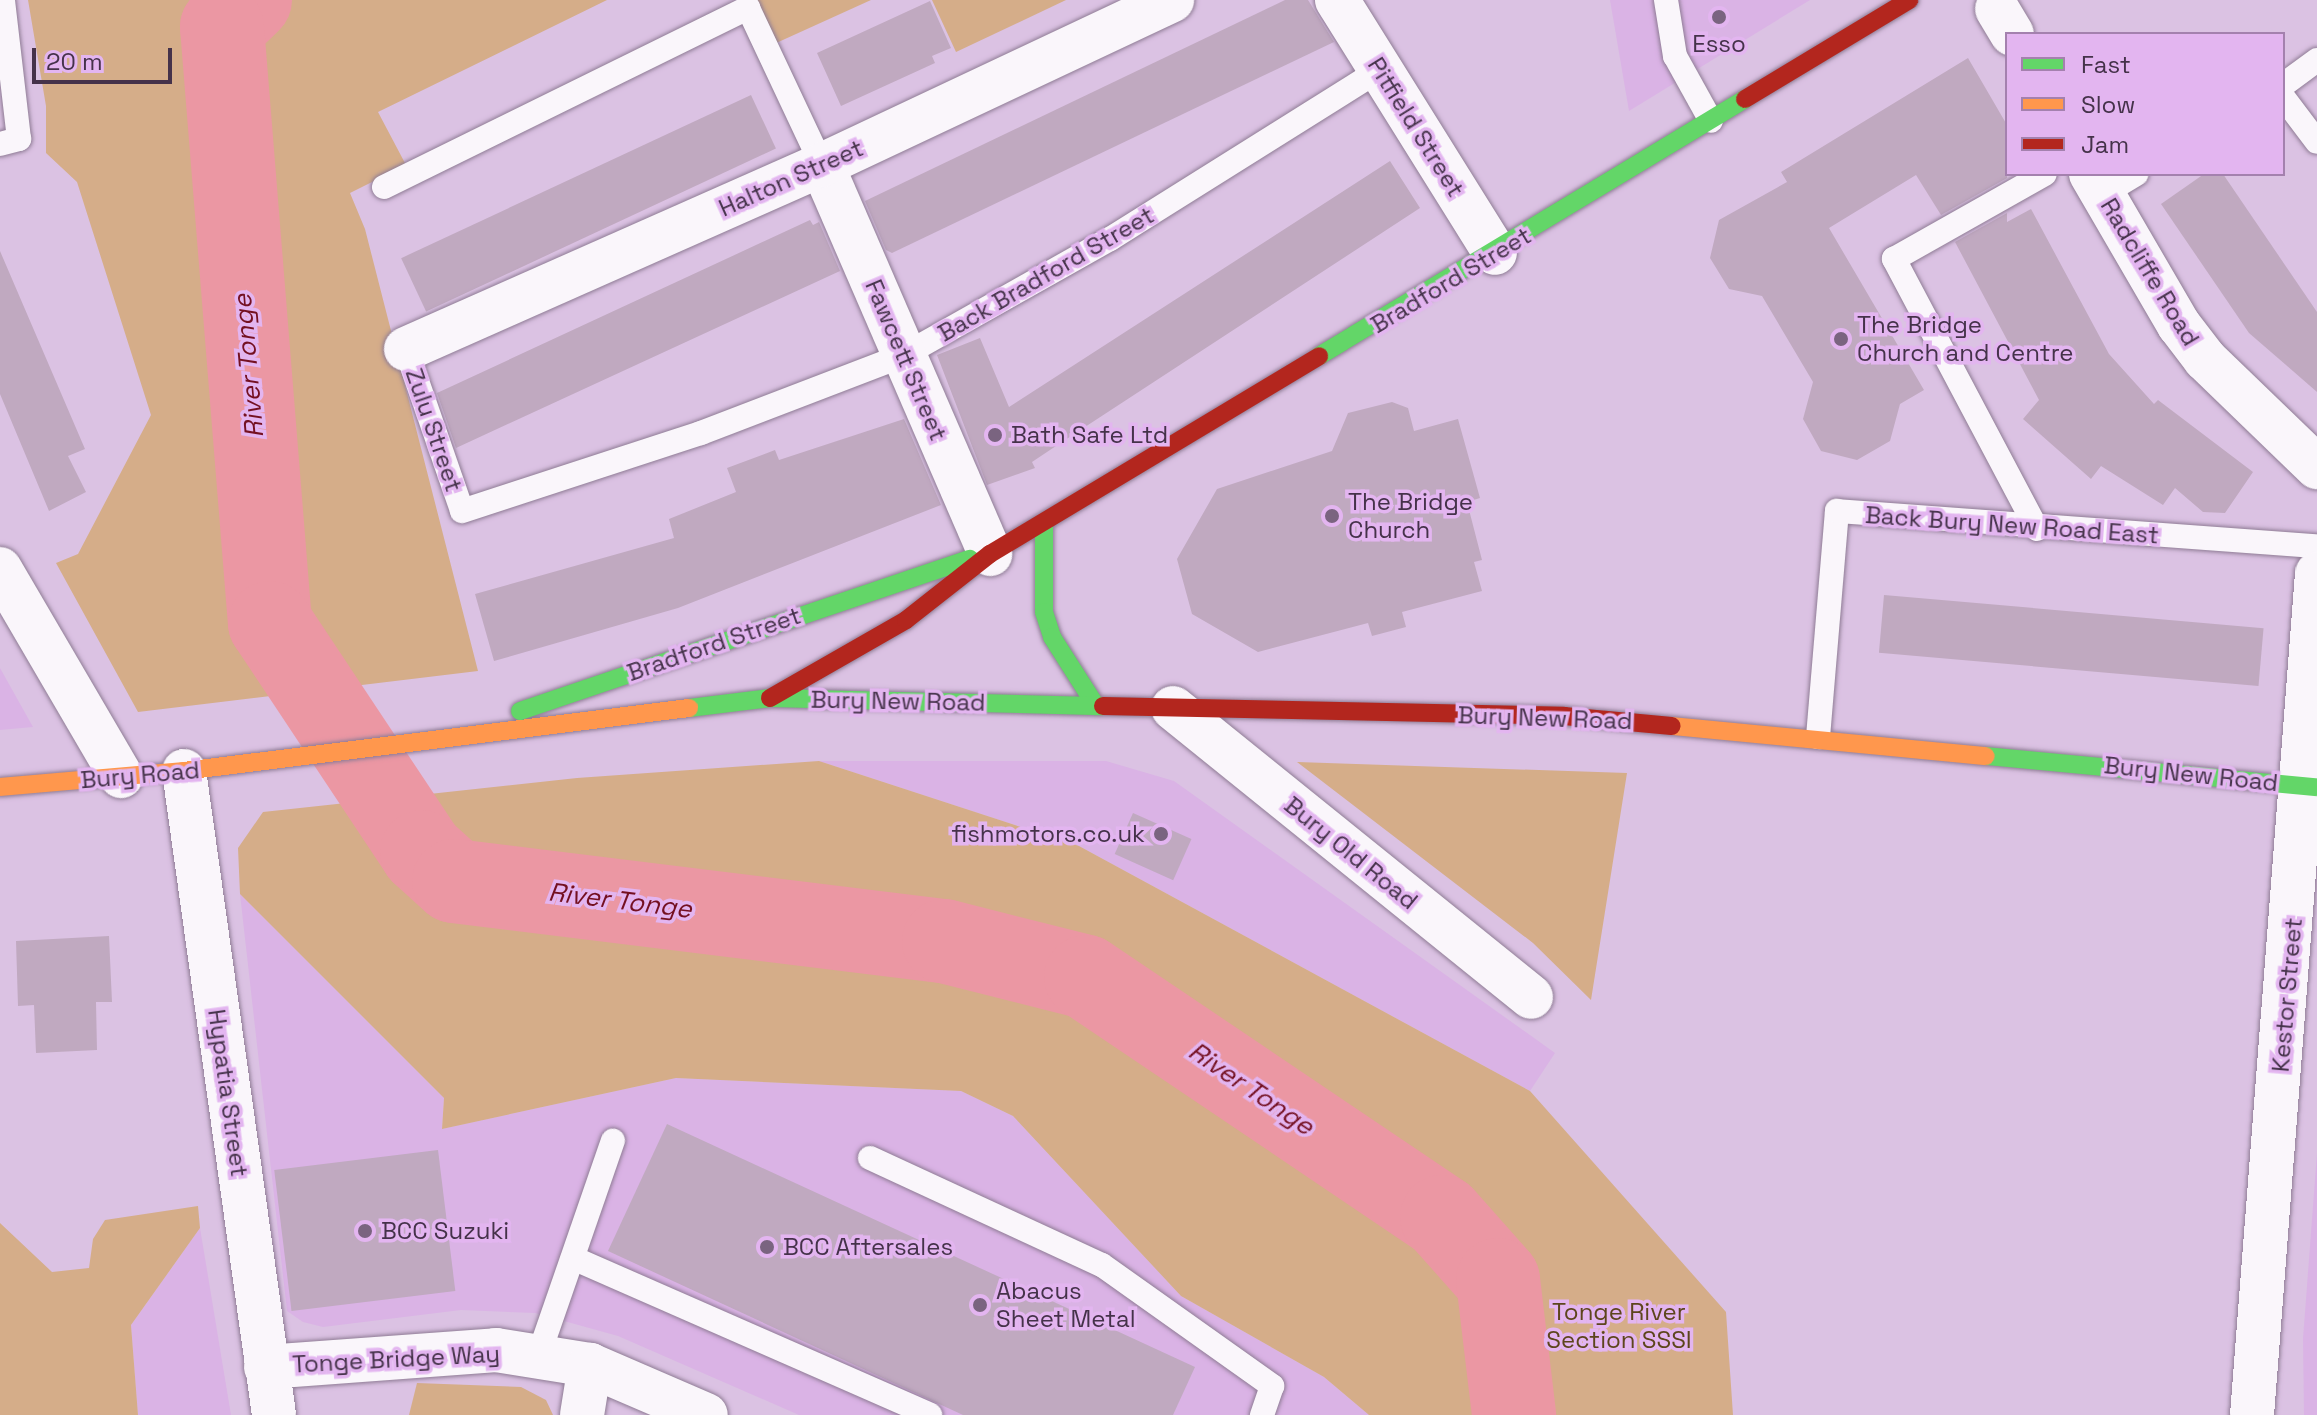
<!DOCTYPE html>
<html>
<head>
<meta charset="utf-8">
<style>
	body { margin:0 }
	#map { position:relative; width:2317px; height:1415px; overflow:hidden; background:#dbc2e3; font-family:"Space Grotesk",sans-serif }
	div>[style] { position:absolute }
	.built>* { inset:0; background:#dab3e5 }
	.green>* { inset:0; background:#d5ad89 }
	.river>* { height:84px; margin:-42px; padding:0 42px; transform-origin:42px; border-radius:42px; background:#eb97a3 }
	.building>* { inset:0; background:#c0a9c0; transform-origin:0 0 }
	.roads { filter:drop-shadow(0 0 2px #8f7c95) drop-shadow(0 0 2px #8f7c95) }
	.lane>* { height:24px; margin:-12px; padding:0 12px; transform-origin:12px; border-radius:12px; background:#faf6fb }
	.street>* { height:44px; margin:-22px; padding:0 22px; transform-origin:22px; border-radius:22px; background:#faf6fb }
	.fast>* { height:18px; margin:-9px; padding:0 9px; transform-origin:9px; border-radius:9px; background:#63d668 }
	.slow>* { height:18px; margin:-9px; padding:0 9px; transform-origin:9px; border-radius:9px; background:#ff974d }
	.jam>* { height:18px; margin:-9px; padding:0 9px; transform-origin:9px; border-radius:9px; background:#b3261e }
	.dots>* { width:22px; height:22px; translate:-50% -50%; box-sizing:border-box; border:4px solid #e3b5f0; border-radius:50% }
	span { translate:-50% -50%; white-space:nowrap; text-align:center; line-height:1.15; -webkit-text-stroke:7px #e3b5f0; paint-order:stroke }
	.poi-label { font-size:24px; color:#45324a }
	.left { translate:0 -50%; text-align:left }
	.right { translate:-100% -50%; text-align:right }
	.street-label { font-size:24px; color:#45324a }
	.park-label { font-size:24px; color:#5d451c }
	.water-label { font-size:26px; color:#741021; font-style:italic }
	.legend { position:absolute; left:2005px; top:32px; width:280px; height:144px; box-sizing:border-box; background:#e3b5f0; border:2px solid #a481ae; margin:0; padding:10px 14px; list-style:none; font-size:24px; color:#45324a }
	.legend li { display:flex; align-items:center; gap:16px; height:40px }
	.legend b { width:40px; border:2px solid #a481ae }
	.scale { position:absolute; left:32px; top:48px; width:140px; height:36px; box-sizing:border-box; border:4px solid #45324a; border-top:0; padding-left:10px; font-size:24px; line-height:28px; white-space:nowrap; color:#45324a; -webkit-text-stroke:6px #e3b5f0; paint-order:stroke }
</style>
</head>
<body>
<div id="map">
	<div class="built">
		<i style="clip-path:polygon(1610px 0,1810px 0,1629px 111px)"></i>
		<i style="clip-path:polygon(0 668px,33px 727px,0 730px)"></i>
		<i style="clip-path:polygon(819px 761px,1106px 761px,1174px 781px,1555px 1053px,1530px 1091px,1079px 846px)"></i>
		<i style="clip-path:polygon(240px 894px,444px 1098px,442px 1129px,676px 1078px,961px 1091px,1013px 1116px,1181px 1296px,1324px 1377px,1369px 1415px,799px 1415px,618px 1336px,535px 1313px,461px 1310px,323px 1327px,303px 1322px,287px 1311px)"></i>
		<i style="clip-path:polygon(2317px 1153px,2317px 1415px,2304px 1415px,2303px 1339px)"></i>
		<i style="clip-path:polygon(200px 1228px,231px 1415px,138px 1415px,131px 1325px)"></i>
	</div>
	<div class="green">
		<i style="clip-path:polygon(28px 0,607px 0,378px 112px,406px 165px,350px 193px,365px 229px,478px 671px,138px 712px,56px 563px,78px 554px,151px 415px,77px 182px,46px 153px,46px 106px)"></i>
		<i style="clip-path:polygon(754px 0,871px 0,774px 44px)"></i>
		<i style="clip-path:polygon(932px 0,1066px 0,956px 52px)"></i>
		<i style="clip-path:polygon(819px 761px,1079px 846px,1530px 1091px,1726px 1312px,1733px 1415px,1369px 1415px,1324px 1377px,1181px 1296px,1013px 1116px,961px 1091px,676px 1078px,442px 1129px,444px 1098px,240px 894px,238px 848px,263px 812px,577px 778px)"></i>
		<i style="clip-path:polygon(1297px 762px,1627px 773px,1591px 1000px,1533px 943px)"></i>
		<i style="clip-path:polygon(198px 1206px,200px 1228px,131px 1325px,138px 1415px,0 1415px,0 1223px,52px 1272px,89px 1268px,93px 1239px,105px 1220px)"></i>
		<i style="clip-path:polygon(417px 1383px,521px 1387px,546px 1400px,553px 1415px,409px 1415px)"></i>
	</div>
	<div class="river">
		<i style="left:250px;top:0;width:39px;rotate:136deg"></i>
		<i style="left:222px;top:27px;width:598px;rotate:85.4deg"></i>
		<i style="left:270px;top:623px;width:275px;rotate:56.4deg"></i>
		<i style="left:422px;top:852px;width:43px;rotate:42.2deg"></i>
		<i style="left:454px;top:881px;width:494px;rotate:7deg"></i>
		<i style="left:944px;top:941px;width:146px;rotate:14.2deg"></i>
		<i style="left:1086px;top:977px;width:429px;rotate:34deg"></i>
		<i style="left:1442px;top:1217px;width:84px;rotate:48.4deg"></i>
		<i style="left:1498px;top:1280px;width:136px;rotate:83.2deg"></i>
	</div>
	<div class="building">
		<i style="clip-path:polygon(1285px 0,1308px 0,1334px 42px,892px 253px,886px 250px,865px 201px)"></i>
		<i style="clip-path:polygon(930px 1px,951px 48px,932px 56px,935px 63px,841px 106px,817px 53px)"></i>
		<i style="clip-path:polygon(1968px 58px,2007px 125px,2007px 178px,1941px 215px,1916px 175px,1829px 228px,1924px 390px,1900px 404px,1890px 441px,1857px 460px,1821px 451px,1803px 419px,1813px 382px,1762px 296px,1729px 289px,1710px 258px,1719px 220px,1787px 182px,1781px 172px)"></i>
		<i style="left:751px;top:95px;width:59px;height:386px;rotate:65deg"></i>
		<i style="clip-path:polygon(1390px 161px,1420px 208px,1062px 442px,1032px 462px,1035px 468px,987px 485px,937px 355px,980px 338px,1009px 407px)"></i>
		<i style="clip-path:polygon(2204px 174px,2223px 174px,2317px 312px,2317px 392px,2249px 333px,2161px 204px)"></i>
		<i style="clip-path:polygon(2031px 209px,2109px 354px,2154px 404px,2158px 400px,2253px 472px,2225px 513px,2203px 512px,2175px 488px,2163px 505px,2101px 466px,2091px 479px,2023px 419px,2039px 400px,1955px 242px,2007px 213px,2007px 222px)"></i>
		<i style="clip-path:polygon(810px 220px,813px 225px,819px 222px,840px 271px,456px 448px,437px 393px)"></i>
		<i style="clip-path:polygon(0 251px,85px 449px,68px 456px,86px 492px,49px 511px,0 394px)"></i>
		<i style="clip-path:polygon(1392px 402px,1408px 408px,1414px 431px,1458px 419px,1480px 498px,1467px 502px,1482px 560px,1474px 562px,1482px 591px,1402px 612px,1406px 627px,1372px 636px,1368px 623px,1258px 652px,1192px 614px,1177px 559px,1217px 489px,1332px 451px,1348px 413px)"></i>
		<i style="clip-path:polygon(904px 419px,941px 505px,678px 608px,494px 661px,475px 594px,674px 538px,669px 519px,736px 492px,727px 468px,775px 450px,779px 460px)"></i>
		<i style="left:1884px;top:595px;width:381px;height:58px;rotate:5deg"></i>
		<i style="left:1133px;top:813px;width:64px;height:45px;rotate:24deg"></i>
		<i style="clip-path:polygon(109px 936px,112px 1002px,96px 1002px,97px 1050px,36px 1053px,34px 1005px,18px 1006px,16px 941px)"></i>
		<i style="clip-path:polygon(667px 1124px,1195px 1367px,1173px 1415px,963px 1415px,608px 1251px)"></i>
		<i style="left:438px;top:1150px;width:142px;height:165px;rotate:83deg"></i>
	</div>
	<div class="roads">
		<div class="lane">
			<i style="left:1666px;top:0;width:57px;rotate:80.9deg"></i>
			<i style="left:1675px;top:56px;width:74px;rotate:61deg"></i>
			<i style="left:2283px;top:85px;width:42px;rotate:-36.3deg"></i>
			<i style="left:2283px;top:97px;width:56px;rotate:52.9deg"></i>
			<i style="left:0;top:144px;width:20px;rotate:-15deg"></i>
			<i style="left:19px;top:139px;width:140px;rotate:-96.6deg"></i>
			<i style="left:384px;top:187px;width:406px;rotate:-26.2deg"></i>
			<i style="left:748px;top:8px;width:174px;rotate:64.8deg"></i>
			<i style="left:2103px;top:194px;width:39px;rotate:-31deg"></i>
			<i style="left:406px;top:349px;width:171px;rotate:70.9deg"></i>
			<i style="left:462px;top:511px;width:251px;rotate:-18.1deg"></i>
			<i style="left:701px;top:433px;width:217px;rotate:-21deg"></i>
			<i style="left:904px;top:355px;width:236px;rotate:-29.4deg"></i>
			<i style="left:1110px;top:239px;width:320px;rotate:-32.1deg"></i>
			<i style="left:2037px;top:529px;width:306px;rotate:-117.9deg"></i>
			<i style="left:1894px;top:259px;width:173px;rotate:-29.4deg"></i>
			<i style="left:1818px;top:737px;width:227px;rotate:-85.2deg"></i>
			<i style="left:1837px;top:511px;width:481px;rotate:4.2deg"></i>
			<i style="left:870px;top:1158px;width:255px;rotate:24.8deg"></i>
			<i style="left:1102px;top:1265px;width:209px;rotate:35.4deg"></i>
			<i style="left:1272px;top:1386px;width:31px;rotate:109deg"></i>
			<i style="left:573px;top:1258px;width:390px;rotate:23.7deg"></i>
			<i style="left:538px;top:1357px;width:229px;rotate:-70.9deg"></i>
		</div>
		<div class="street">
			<i style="left:1337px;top:0;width:298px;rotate:58deg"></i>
			<i style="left:1997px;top:9px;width:29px;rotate:59deg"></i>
			<i style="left:822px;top:165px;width:424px;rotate:66.6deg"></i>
			<i style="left:2091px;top:174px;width:175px;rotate:59.8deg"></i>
			<i style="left:2179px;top:325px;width:43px;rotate:52.6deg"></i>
			<i style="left:2205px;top:359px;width:156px;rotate:44deg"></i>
			<i style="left:406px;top:349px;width:455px;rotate:-23.9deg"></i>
			<i style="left:822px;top:165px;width:387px;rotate:-25.2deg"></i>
			<i style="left:0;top:569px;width:240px;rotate:59.7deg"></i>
			<i style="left:1173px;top:708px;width:460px;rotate:38.9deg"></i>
			<i style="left:184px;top:771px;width:650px;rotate:82.04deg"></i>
			<i style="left:266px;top:1367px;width:231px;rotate:-4.2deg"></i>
			<i style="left:496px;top:1350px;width:95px;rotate:9.1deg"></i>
			<i style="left:590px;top:1365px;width:126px;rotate:23.3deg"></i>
			<i style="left:582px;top:1415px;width:51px;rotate:-80.9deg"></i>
			<i style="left:2252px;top:1415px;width:844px;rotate:-85.58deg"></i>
		</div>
		<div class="fast">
			<i style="left:1319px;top:356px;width:498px;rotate:-31.1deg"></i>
			<i style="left:1044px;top:525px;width:87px;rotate:90deg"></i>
			<i style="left:1044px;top:612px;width:26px;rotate:72deg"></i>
			<i style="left:1052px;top:637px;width:82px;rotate:57.5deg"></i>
			<i style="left:689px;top:708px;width:82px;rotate:-7deg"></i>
			<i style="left:770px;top:698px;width:333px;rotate:1.4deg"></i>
			<i style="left:520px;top:711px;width:475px;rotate:-18.7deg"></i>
			<i style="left:1986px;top:756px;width:332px;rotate:5.4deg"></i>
		</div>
		<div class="slow">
			<i style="left:1672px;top:726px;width:315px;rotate:5.5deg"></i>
			<i style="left:0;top:787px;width:185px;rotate:-5deg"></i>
			<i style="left:184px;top:771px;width:509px;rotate:-7.11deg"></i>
		</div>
		<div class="jam">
			<i style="left:1745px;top:99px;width:192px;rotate:-31.1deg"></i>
			<i style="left:770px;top:698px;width:157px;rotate:-29.8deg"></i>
			<i style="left:906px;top:620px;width:107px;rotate:-38.2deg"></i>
			<i style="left:990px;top:554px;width:384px;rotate:-31deg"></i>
			<i style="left:1103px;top:706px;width:461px;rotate:1.2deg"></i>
			<i style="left:1564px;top:716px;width:108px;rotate:5.3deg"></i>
		</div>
	</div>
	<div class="dots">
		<i style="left:1719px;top:17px;background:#7a6480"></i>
		<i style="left:1841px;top:339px;background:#7a6480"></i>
		<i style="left:995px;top:435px;background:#7a6480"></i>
		<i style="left:1332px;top:516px;background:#7a6480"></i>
		<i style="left:1161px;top:834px;background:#7a6480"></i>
		<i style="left:365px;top:1231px;background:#7a6480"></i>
		<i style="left:767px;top:1247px;background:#7a6480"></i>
		<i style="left:980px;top:1305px;background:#7a6480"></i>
	</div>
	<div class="poi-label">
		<span style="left:1719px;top:44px">Esso</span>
		<span class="left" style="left:1857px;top:339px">The Bridge<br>Church and Centre</span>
		<span class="left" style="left:1011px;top:435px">Bath Safe Ltd</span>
		<span class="left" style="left:1348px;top:516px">The Bridge<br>Church</span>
		<span class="right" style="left:1145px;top:834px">fishmotors.co.uk</span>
		<span class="left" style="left:381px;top:1231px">BCC Suzuki</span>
		<span class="left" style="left:783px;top:1247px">BCC Aftersales</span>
		<span class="left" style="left:996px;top:1305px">Abacus<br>Sheet Metal</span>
	</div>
	<div class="street-label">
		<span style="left:1416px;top:127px;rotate:58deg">Pitfield Street</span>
		<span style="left:791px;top:178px;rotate:-24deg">Halton Street</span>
		<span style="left:2150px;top:272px;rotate:59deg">Radcliffe Road</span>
		<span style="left:1046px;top:274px;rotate:-30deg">Back Bradford Street</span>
		<span style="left:1451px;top:280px;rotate:-31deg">Bradford Street</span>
		<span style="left:906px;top:360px;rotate:67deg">Fawcett Street</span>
		<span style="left:434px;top:430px;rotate:71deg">Zulu Street</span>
		<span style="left:2012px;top:525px;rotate:4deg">Back Bury New Road East</span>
		<span style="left:714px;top:644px;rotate:-19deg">Bradford Street</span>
		<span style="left:898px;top:701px;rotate:1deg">Bury New Road</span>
		<span style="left:1545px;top:718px;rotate:2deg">Bury New Road</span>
		<span style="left:2191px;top:774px;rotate:6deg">Bury New Road</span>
		<span style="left:140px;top:775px;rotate:-5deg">Bury Road</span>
		<span style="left:1351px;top:853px;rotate:39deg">Bury Old Road</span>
		<span style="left:2287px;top:995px;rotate:-85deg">Kestor Street</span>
		<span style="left:228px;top:1093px;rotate:82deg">Hypatia Street</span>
		<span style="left:396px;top:1359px;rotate:-3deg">Tonge Bridge Way</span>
	</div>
	<div class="park-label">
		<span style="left:1619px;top:1326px">Tonge River<br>Section SSSI</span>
	</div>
	<div class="water-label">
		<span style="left:249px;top:366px;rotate:-95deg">River Tonge</span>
		<span style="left:620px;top:901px;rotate:7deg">River Tonge</span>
		<span style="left:1251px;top:1089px;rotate:34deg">River Tonge</span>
	</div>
	<ul class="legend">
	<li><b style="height:10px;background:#63d668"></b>Fast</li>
	<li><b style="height:10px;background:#ff974d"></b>Slow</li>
	<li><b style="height:10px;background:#b3261e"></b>Jam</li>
	</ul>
	<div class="scale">20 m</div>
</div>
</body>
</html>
